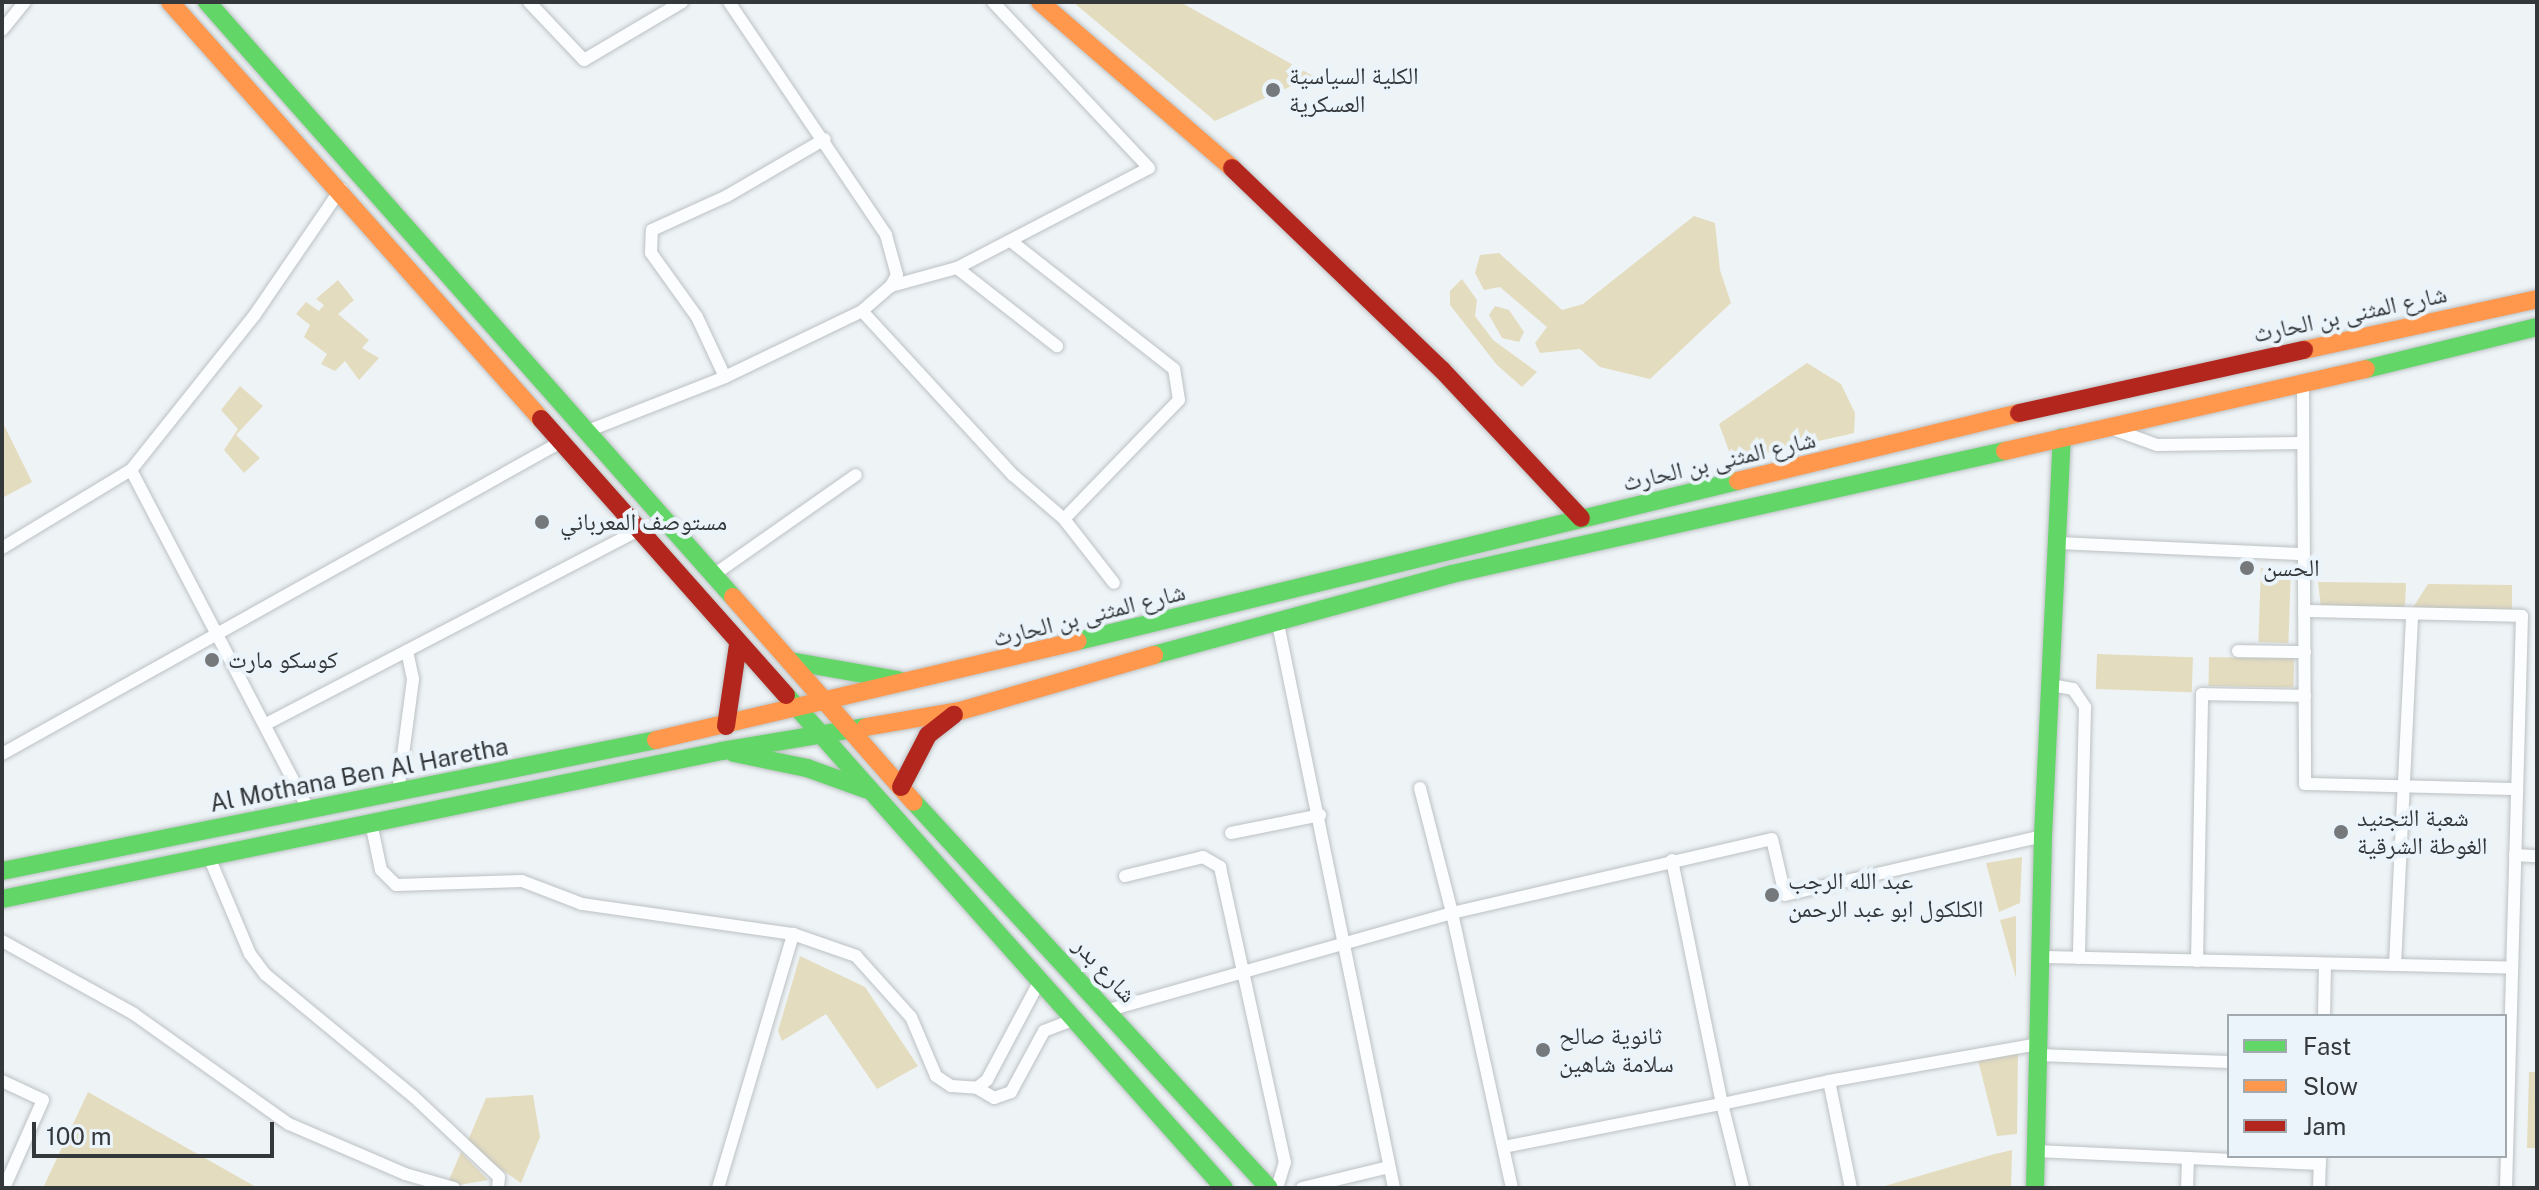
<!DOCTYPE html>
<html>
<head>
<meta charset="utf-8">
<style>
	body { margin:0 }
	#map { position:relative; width:2539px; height:1190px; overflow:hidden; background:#eef3f6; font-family:"Public Sans","Noto Naskh Arabic",sans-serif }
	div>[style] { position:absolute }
	.green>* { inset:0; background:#e4dcbf; transform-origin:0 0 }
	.roads { filter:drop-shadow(0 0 2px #bcc1c3) drop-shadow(0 0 2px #bcc1c3) }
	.street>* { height:12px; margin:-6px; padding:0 6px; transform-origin:6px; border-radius:6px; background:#fcfdfe }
	.fast>* { height:18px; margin:-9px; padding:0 9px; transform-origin:9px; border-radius:9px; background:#63d668 }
	.slow>* { height:18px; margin:-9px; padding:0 9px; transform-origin:9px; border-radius:9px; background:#ff974d }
	.jam>* { height:18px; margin:-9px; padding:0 9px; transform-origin:9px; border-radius:9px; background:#b3261e }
	.dots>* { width:22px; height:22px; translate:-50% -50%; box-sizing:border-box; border:4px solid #eaf4fa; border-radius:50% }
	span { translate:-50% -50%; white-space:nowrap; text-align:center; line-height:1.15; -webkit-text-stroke:8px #eaf4fa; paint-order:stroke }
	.poi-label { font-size:24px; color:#34383b }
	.left { translate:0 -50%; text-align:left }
	.street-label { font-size:24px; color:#34383b }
	.frame { position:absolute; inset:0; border:4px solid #34383b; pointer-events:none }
	.legend { position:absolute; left:2227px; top:1014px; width:280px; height:144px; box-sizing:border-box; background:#eaf4fa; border:2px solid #a1a9ae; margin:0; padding:10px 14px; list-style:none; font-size:24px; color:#34383b }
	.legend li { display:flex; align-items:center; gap:16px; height:40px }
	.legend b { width:40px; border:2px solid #a1a9ae }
	.scale { position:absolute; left:32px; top:1122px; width:242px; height:36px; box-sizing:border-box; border:4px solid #34383b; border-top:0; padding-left:10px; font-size:24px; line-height:28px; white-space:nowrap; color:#34383b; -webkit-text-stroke:6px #eaf4fa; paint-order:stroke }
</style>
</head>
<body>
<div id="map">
	<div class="green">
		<i style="clip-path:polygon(1073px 2px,1180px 2px,1313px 76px,1215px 121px)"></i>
		<i style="clip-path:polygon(1694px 216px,1715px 223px,1720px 270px,1731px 303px,1650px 379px,1600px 367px,1580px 349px,1540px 353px,1535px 343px,1547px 327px,1500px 287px,1484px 290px,1475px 273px,1480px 255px,1499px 253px,1562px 310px,1583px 304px)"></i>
		<i style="clip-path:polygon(1462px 279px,1477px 300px,1475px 316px,1493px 340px,1537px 372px,1522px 387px,1497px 365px,1450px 305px,1450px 291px)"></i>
		<i style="clip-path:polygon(338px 280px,354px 300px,338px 314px,369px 340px,362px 348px,379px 358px,359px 380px,345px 361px,335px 371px,321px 364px,327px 354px,304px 337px,310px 325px,296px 314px,306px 302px,319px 311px,324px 305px,316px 299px)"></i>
		<i style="clip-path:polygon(1495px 306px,1509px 310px,1524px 332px,1519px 342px,1502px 338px,1489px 315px)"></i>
		<i style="clip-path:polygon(1807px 363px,1841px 384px,1855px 413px,1854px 433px,1766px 453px,1729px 451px,1719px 424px)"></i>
		<i style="clip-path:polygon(240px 386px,263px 406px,236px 435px,260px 458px,244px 473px,224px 450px,238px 429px,221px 410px)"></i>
		<i style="clip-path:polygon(2px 421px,32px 482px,2px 498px)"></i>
		<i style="left:2261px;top:568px;width:30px;height:74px;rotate:2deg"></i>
		<i style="clip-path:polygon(2318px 582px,2406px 583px,2405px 605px,2399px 611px,2321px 608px)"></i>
		<i style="clip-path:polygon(2428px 584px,2512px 585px,2512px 613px,2410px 612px)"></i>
		<i style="left:2097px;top:654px;width:96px;height:35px;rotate:2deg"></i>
		<i style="left:2209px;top:657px;width:85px;height:29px;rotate:1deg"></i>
		<i style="clip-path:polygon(2022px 857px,2020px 903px,1999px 912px,1986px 863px)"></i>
		<i style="clip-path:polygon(2016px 916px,2016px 978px,2000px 920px)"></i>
		<i style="clip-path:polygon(800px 956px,865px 987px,918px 1066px,877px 1089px,826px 1014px,782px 1041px,778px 1031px)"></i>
		<i style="clip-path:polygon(2018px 1051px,2017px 1134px,1997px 1136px,1978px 1060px)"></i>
		<i style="clip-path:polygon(2529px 1072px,2537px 1072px,2537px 1148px,2527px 1148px)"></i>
		<i style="clip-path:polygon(88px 1092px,256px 1187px,256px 1188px,43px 1188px)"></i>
		<i style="clip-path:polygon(533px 1095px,540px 1137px,521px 1183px,466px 1145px,486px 1098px)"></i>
		<i style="clip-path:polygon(2012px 1150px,2011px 1188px,1878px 1188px,1991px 1155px)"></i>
		<i style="clip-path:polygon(461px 1152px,488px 1180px,459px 1185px,449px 1180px)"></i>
	</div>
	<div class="roads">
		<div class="street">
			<i style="left:529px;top:2px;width:80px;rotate:46.5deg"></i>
			<i style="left:584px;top:60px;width:114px;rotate:-30.6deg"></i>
			<i style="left:729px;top:2px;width:281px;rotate:56deg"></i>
			<i style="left:886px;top:235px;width:41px;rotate:74.6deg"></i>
			<i style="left:897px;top:275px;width:13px;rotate:119deg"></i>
			<i style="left:2px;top:30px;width:36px;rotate:-51deg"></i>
			<i style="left:957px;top:268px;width:127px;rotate:38deg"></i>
			<i style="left:862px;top:311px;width:223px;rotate:47.4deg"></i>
			<i style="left:1013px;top:475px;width:67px;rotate:40.8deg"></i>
			<i style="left:1064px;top:519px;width:165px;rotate:-46deg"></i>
			<i style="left:1179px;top:400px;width:31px;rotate:-99deg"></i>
			<i style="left:1174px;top:369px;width:207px;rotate:-141.9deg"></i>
			<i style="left:725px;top:377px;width:66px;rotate:-115deg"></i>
			<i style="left:697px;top:317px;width:79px;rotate:-125.7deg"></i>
			<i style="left:651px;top:253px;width:23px;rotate:-88deg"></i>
			<i style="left:652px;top:230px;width:82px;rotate:-24.4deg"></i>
			<i style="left:727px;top:196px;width:113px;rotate:-30.2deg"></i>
			<i style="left:2303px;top:385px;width:399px;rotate:89.7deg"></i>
			<i style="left:2305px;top:784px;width:212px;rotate:1.4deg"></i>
			<i style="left:2113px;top:429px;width:47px;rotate:20deg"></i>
			<i style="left:2157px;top:445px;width:146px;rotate:-0.8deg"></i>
			<i style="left:590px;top:430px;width:145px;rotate:-21.4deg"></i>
			<i style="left:725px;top:377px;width:152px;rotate:-25.7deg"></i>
			<i style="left:862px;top:311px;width:38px;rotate:-41deg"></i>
			<i style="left:891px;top:286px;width:68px;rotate:-15.3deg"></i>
			<i style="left:957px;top:268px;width:216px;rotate:-27.5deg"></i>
			<i style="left:1149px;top:168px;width:228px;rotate:-133.2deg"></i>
			<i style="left:131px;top:470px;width:384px;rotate:62.4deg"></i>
			<i style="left:1064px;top:519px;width:81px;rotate:52deg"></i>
			<i style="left:2059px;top:543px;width:245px;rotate:2.6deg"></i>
			<i style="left:2px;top:548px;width:151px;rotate:-31.2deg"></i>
			<i style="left:131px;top:470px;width:197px;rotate:-51.4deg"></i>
			<i style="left:254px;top:316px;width:154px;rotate:-55.6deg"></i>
			<i style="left:715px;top:574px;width:172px;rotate:-35.1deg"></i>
			<i style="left:2304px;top:611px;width:218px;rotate:1.3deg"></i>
			<i style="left:2522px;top:616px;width:572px;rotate:91.6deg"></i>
			<i style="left:1277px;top:619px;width:581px;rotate:78.38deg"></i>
			<i style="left:2238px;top:651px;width:67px;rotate:0.9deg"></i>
			<i style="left:2051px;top:685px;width:22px;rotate:10deg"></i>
			<i style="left:2073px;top:689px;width:22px;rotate:56deg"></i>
			<i style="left:2085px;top:707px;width:251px;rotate:91.4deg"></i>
			<i style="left:268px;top:723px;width:418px;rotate:-27.5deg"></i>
			<i style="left:2px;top:754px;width:640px;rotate:-29.17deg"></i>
			<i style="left:1420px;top:788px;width:129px;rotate:75.6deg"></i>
			<i style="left:1452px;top:913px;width:328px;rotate:-13deg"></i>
			<i style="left:1772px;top:839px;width:57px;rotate:76.9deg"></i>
			<i style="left:1785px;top:895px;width:265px;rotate:-12.9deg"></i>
			<i style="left:398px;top:792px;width:114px;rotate:-82.4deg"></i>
			<i style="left:413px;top:679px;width:29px;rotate:-102deg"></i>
			<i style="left:371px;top:823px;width:48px;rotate:78deg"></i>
			<i style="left:381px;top:870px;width:21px;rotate:45deg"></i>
			<i style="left:396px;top:885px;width:126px;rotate:-1.8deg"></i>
			<i style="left:522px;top:881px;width:64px;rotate:21deg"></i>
			<i style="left:582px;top:904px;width:213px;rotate:8.1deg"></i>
			<i style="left:1231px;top:833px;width:91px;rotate:-11.4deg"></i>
			<i style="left:2515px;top:855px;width:22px;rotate:3deg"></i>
			<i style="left:209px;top:857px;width:105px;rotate:67.1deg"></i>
			<i style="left:250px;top:954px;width:26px;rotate:53deg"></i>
			<i style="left:266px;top:975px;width:190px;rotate:39.5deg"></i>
			<i style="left:413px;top:1096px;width:118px;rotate:43.3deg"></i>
			<i style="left:499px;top:1177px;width:11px;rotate:95deg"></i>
			<i style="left:1125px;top:876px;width:80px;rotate:-13.7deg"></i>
			<i style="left:1203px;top:857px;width:20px;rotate:30deg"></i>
			<i style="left:1220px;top:867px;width:302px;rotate:77.6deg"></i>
			<i style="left:1285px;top:1162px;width:27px;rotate:107deg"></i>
			<i style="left:2px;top:941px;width:151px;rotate:28.9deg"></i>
			<i style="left:134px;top:1014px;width:190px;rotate:35.4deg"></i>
			<i style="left:289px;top:1124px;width:126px;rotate:23.3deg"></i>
			<i style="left:405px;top:1174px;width:51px;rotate:15.9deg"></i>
			<i style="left:2040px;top:957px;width:472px;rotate:1.3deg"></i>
			<i style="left:2197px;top:961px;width:267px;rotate:-88.9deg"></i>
			<i style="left:2202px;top:694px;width:103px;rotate:1.1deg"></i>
			<i style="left:2395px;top:965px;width:350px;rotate:-87.2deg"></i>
			<i style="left:1109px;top:1010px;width:356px;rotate:-15.8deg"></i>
			<i style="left:1452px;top:913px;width:281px;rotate:77.7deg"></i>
			<i style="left:2324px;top:1016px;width:52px;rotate:-88.9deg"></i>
			<i style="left:2038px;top:1055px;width:191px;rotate:2.1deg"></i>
			<i style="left:2px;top:1081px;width:45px;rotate:24.9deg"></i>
			<i style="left:43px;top:1100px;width:96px;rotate:113.9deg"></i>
			<i style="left:1829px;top:1081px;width:212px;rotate:-10deg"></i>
			<i style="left:977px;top:1088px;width:13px;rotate:-39deg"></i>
			<i style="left:987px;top:1080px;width:111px;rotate:-62deg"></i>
			<i style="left:1504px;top:1147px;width:222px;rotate:-11.2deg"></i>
			<i style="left:1722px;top:1104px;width:249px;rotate:-101.6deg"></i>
			<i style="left:2036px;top:1151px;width:284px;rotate:2.6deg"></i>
			<i style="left:718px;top:1188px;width:265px;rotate:-73.5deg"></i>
			<i style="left:793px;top:934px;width:67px;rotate:19.2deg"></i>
			<i style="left:856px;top:956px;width:82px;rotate:48deg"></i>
			<i style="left:911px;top:1017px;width:64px;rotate:67deg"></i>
			<i style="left:936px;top:1076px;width:18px;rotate:34deg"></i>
			<i style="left:951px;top:1086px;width:26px;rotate:4deg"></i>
			<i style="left:977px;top:1088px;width:20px;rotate:30deg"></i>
			<i style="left:994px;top:1098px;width:18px;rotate:-19deg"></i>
			<i style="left:1011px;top:1092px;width:69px;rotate:-61.6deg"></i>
			<i style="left:1044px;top:1031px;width:31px;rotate:-21deg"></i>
			<i style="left:1302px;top:1188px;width:89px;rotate:-13.6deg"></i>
			<i style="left:1743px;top:1188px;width:87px;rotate:-104deg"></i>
			<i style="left:1722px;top:1104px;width:109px;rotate:-12.1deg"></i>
			<i style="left:1829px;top:1081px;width:109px;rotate:78.4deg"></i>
			<i style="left:2187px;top:1188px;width:30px;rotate:-88deg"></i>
			<i style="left:2319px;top:1188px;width:29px;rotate:-88deg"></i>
		</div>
		<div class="fast">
			<i style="left:207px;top:2px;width:794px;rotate:48.52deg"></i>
			<i style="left:2366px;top:369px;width:176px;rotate:-13.8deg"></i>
			<i style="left:1078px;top:641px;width:679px;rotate:-13.63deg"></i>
			<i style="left:1154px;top:655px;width:309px;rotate:-15.2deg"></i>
			<i style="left:1452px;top:574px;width:567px;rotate:-12.54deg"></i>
			<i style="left:790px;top:661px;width:110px;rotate:10deg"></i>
			<i style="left:786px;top:695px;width:659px;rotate:48.38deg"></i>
			<i style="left:734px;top:753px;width:75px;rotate:11.6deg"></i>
			<i style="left:807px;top:768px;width:62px;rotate:19.9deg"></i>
			<i style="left:914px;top:802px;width:524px;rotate:47.4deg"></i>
			<i style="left:2px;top:871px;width:667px;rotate:-11.33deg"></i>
			<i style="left:2px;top:899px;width:735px;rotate:-11.62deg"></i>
			<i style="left:722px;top:751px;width:146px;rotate:-9.5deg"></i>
			<i style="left:2035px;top:1188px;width:352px;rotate:-88.7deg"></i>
			<i style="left:2043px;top:836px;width:399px;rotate:-87.3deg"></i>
		</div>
		<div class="slow">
			<i style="left:170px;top:2px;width:558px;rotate:48.34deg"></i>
			<i style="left:1040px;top:2px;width:254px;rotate:40.8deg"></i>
			<i style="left:2304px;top:350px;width:239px;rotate:-12.3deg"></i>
			<i style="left:2005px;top:451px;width:370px;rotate:-12.8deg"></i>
			<i style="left:1738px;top:481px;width:289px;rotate:-13.6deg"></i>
			<i style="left:733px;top:597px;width:273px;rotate:48.6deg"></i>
			<i style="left:866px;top:727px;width:95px;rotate:-9.7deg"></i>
			<i style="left:960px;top:711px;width:202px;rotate:-16.1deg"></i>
			<i style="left:656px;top:740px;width:433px;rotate:-13.2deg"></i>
		</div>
		<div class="jam">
			<i style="left:1232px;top:168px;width:291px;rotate:43.9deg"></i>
			<i style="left:1442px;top:370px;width:203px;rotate:46.8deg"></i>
			<i style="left:2019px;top:413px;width:292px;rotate:-12.5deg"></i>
			<i style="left:541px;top:419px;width:369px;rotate:48.4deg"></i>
			<i style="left:726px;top:726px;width:82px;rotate:-81.6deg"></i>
			<i style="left:901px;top:787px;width:59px;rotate:-62.6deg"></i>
			<i style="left:928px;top:735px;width:33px;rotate:-38deg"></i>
		</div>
	</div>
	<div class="dots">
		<i style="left:1273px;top:90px;background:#75797c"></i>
		<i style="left:542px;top:522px;background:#75797c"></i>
		<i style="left:2247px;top:568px;background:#75797c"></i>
		<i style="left:212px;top:660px;background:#75797c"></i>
		<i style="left:2341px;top:832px;background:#75797c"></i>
		<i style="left:1772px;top:895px;background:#75797c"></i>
		<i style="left:1543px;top:1050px;background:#75797c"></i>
	</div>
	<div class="poi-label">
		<span class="left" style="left:1289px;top:90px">الكلية السياسية<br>العسكرية</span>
		<span class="left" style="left:560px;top:522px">مستوصف المعرباني</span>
		<span class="left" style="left:2263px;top:568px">الحسن</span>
		<span class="left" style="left:228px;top:660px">كوسكو مارت</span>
		<span class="left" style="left:2357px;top:832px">شعبة التجنيد<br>الغوطة الشرقية</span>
		<span class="left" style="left:1788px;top:895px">عبد الله الرجب<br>الكلكول ابو عبد الرحمن</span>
		<span class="left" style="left:1559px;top:1050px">ثانوية صالح<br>سلامة شاهين</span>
	</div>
	<div class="street-label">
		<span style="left:2350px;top:314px;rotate:-12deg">شارع المثنى بن الحارث</span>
		<span style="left:1719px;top:461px;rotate:-13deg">شارع المثنى بن الحارث</span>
		<span style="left:1089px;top:615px;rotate:-14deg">شارع المثنى بن الحارث</span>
		<span style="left:359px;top:775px;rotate:-11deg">Al Mothana Ben Al Haretha</span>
		<span style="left:1105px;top:970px;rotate:47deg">شارع بدر</span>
	</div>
	<div class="frame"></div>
	<ul class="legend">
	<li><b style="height:10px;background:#63d668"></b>Fast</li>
	<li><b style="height:10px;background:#ff974d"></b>Slow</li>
	<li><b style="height:10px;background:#b3261e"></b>Jam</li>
	</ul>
	<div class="scale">100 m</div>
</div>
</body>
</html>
